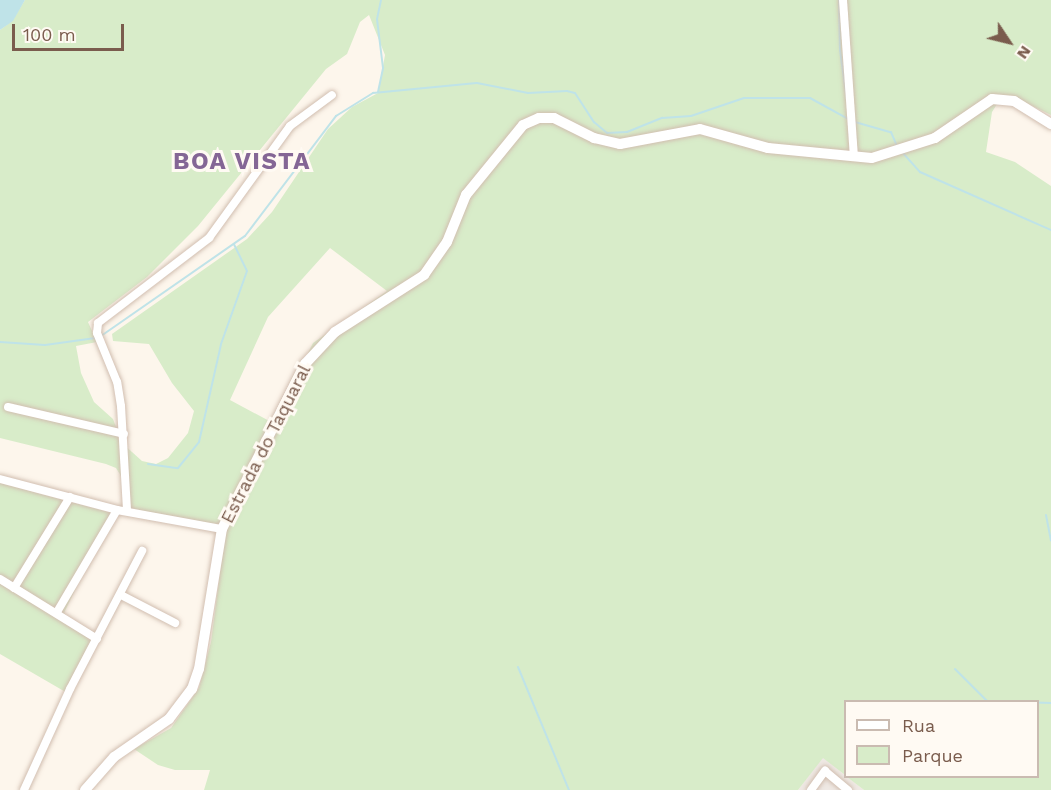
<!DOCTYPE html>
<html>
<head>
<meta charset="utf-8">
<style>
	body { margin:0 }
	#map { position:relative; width:1051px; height:790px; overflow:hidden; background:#fdf6ec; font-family:"Work Sans",sans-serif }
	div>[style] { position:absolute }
	.industrial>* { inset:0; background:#efe9e4 }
	.green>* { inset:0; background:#d8ecc9 }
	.water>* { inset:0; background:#bfe3e8 }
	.stream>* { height:2px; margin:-1px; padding:0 1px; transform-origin:1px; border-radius:1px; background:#bfe3e8 }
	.roads { filter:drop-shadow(0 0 2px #d1beb0) drop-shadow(0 0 2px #d1beb0) }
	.minor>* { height:8px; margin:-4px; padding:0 4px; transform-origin:4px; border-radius:4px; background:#fff }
	.tertiary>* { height:10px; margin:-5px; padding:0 5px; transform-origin:5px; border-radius:5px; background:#fff }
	span { translate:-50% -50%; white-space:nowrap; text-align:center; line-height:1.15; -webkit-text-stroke:6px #fffaf3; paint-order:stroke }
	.street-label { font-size:18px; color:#7a5c4d }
	.district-label { font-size:24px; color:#846695; font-weight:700; letter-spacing:1.5px }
	.legend { position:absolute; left:844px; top:700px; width:195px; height:78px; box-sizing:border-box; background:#fffaf3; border:2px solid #cabbb1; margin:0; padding:8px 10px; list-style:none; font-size:18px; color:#7a5c4d }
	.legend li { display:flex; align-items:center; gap:12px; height:30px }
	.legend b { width:30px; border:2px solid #cabbb1 }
	.north { position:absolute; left:979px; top:12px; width:60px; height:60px; -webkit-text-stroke:4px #fffaf3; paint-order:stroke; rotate:125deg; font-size:16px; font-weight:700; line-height:24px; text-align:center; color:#7a5c4d }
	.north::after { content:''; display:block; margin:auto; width:21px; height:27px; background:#7a5c4d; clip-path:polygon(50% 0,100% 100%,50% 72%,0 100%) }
	.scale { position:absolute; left:12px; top:24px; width:112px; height:27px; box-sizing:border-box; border:3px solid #7a5c4d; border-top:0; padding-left:8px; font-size:18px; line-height:21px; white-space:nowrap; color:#7a5c4d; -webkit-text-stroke:4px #fffaf3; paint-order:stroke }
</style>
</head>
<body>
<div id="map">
	<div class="industrial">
		<i style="clip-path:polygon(823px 757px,846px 776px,864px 790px,798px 790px)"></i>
	</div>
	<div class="green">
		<i style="clip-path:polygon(evenodd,25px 0,1051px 0,1051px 115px,1018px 99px,999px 101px,992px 112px,986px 152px,1015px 162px,1051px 186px,1051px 790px,864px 790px,847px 777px,1038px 776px,1038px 702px,846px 702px,845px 775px,823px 758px,798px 790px,204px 790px,210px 770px,175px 770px,158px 765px,134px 749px,171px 728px,199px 688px,211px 642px,225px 534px,128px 507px,126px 484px,116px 468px,106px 464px,0 438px,0 30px,12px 21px,25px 0,369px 15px,385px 55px,378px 93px,352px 107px,328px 129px,272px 212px,247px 239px,112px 334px,113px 341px,149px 344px,172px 383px,194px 411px,188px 433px,168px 458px,156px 464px,142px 461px,122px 443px,113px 419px,94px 402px,81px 373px,76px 346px,97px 342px,88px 322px,147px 277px,198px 226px,326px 69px,347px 54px,360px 22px,369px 15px,25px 0,330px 248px,387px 291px,313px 343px,273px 423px,230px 400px,268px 317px,330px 248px)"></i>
		<i style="clip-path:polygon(0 483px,112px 513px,64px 613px,96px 645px,69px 694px,0 654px)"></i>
	</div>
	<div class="water">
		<i style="clip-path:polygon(0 0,25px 0,13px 21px,0 30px)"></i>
	</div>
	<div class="stream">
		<i style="left:839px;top:0;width:50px;rotate:88.9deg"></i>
		<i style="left:840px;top:50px;width:51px;rotate:82.2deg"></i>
		<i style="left:378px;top:92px;width:25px;rotate:-78deg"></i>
		<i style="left:383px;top:68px;width:49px;rotate:-97deg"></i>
		<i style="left:377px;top:19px;width:19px;rotate:-78deg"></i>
		<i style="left:855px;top:122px;width:37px;rotate:16deg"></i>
		<i style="left:891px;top:132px;width:15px;rotate:67deg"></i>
		<i style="left:902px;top:152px;width:27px;rotate:48deg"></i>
		<i style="left:920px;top:172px;width:143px;rotate:23.9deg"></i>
		<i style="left:101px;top:336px;width:175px;rotate:-34.8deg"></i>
		<i style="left:245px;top:236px;width:151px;rotate:-52.8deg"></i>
		<i style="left:336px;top:116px;width:44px;rotate:-31.9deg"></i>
		<i style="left:373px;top:93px;width:104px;rotate:-5.5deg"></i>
		<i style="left:477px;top:83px;width:52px;rotate:11.1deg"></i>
		<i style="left:528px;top:93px;width:39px;rotate:-3deg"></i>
		<i style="left:567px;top:91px;width:8px;rotate:14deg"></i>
		<i style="left:575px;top:93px;width:35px;rotate:57deg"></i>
		<i style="left:594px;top:122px;width:17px;rotate:40deg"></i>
		<i style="left:607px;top:133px;width:20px;rotate:-3deg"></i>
		<i style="left:627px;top:132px;width:38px;rotate:-22deg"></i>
		<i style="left:662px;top:118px;width:29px;rotate:-4deg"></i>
		<i style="left:691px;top:116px;width:56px;rotate:-18.8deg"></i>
		<i style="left:744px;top:98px;width:66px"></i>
		<i style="left:810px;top:98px;width:46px;rotate:28.8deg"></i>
		<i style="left:0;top:342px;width:45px;rotate:3.8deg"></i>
		<i style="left:45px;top:345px;width:51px;rotate:-7.8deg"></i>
		<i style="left:148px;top:464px;width:30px;rotate:8deg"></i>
		<i style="left:178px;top:468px;width:33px;rotate:-51deg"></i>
		<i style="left:199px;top:442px;width:100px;rotate:-77.3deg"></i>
		<i style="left:221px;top:344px;width:77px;rotate:-70.4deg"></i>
		<i style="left:247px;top:271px;width:30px;rotate:-116deg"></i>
		<i style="left:1046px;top:515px;width:26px;rotate:79deg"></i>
		<i style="left:518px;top:667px;width:133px;rotate:67.5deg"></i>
		<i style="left:955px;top:669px;width:45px;rotate:45deg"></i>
		<i style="left:987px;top:701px;width:20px;rotate:3deg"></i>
		<i style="left:1020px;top:702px;width:31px;rotate:2deg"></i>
	</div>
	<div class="roads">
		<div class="minor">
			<i style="left:843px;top:0;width:157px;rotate:86deg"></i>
			<i style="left:8px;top:407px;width:119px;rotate:13.1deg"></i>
			<i style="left:0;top:479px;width:121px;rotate:14.8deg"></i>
			<i style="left:117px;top:510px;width:107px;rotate:10.3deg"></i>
			<i style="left:127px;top:510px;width:104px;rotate:-93.3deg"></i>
			<i style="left:121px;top:406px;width:24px;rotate:-99deg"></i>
			<i style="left:117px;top:382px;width:53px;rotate:-112.2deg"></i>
			<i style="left:97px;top:333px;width:10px;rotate:-84deg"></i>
			<i style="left:98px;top:323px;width:140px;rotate:-37.4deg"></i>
			<i style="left:209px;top:238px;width:138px;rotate:-54.1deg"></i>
			<i style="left:290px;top:126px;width:52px;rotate:-36.4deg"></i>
			<i style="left:0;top:579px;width:114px;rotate:31.7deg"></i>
			<i style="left:14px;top:588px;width:107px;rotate:-58.4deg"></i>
			<i style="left:121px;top:595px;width:61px;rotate:27.4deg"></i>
			<i style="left:57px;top:612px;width:118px;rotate:-59.5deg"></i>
			<i style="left:24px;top:790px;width:111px;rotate:-65.5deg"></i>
			<i style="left:70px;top:689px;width:156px;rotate:-62.4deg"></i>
			<i style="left:811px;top:790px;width:24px;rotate:-54deg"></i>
			<i style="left:825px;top:771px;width:30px;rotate:40deg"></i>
		</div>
		<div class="tertiary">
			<i style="left:85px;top:790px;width:44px;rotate:-48.7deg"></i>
			<i style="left:114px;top:757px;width:67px;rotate:-34.6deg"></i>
			<i style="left:169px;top:719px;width:38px;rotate:-53deg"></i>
			<i style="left:192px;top:689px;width:21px;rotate:-71deg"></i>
			<i style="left:199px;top:669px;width:142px;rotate:-80.7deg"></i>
			<i style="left:222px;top:529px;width:185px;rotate:-63.3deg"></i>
			<i style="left:305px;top:364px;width:44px;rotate:-46.8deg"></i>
			<i style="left:335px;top:332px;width:106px;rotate:-32.6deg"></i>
			<i style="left:424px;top:275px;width:40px;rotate:-55.1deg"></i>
			<i style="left:447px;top:242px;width:51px;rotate:-68deg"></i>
			<i style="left:466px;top:195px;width:90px;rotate:-50.8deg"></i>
			<i style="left:523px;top:125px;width:17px;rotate:-24deg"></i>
			<i style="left:539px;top:118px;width:15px"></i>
			<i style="left:554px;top:118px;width:45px;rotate:26.6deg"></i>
			<i style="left:594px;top:138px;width:27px;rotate:13deg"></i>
			<i style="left:620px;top:144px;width:81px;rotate:-10.6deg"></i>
			<i style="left:700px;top:129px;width:71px;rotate:15.6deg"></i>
			<i style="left:768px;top:148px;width:104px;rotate:5.5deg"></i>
			<i style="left:872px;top:158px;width:66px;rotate:-17.6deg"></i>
			<i style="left:935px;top:138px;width:69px;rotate:-34.4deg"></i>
			<i style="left:992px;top:99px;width:22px;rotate:5deg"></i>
			<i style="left:1014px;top:101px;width:44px;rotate:31.9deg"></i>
		</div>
	</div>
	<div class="street-label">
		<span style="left:266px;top:444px;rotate:-63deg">Estrada do Taquaral</span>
	</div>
	<div class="district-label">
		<span style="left:242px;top:162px">BOA VISTA</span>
	</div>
	<ul class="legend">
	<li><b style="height:8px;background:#fff"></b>Rua</li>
	<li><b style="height:16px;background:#d8ecc9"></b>Parque</li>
	</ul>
	<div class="north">N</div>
	<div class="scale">100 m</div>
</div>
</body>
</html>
